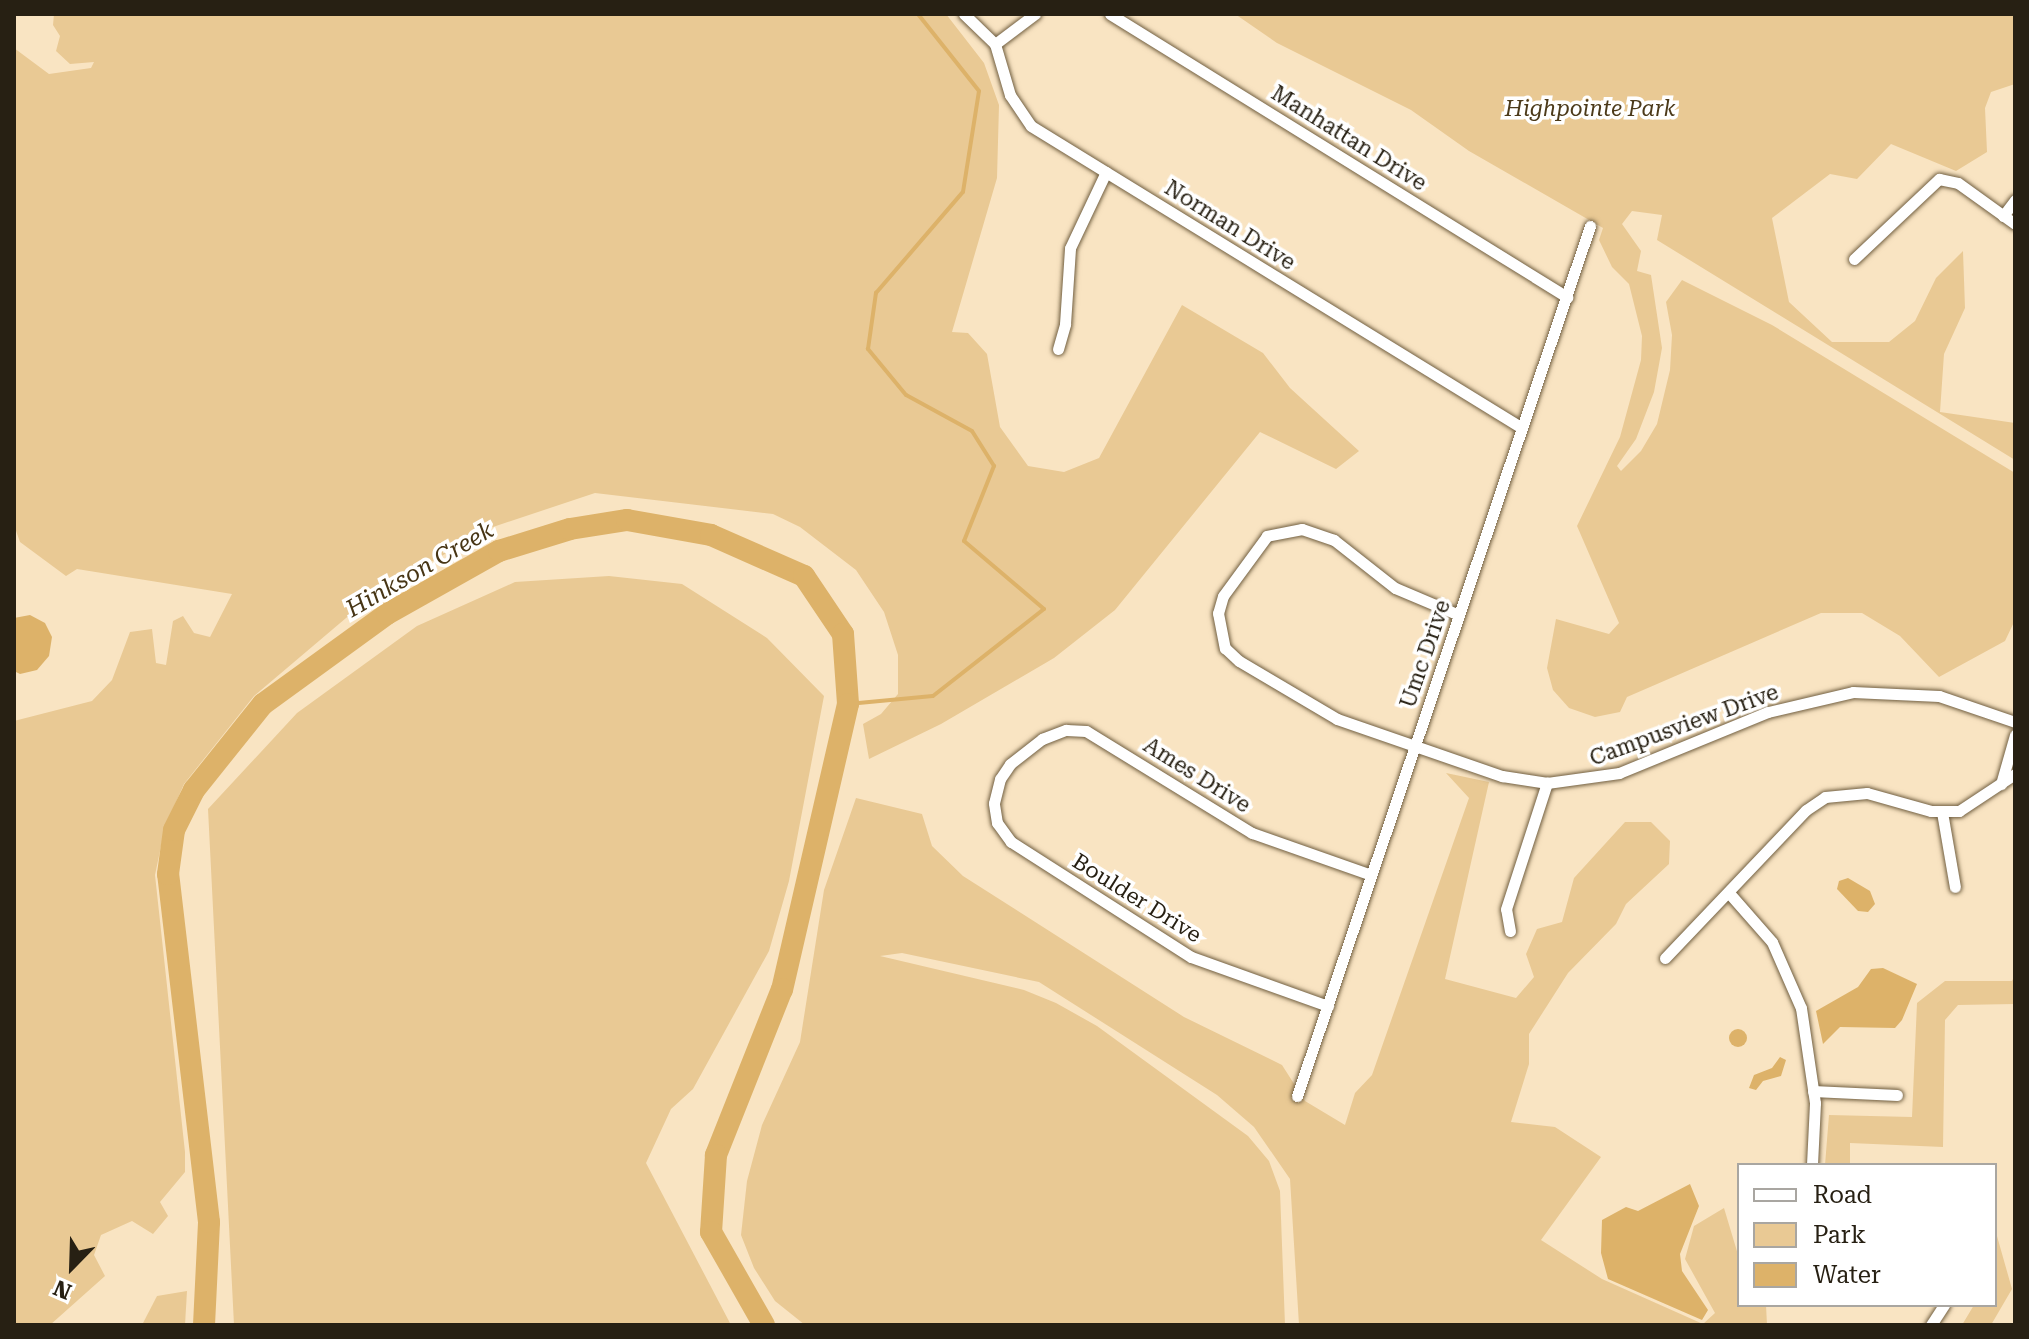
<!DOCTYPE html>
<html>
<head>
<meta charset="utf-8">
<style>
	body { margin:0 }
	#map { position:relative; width:2029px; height:1339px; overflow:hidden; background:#f9e4c2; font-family:"Roboto Serif",serif }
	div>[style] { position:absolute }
	.green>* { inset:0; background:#e9c994 }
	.water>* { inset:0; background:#ddb269 }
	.round { border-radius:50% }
	.stream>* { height:4px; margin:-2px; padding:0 2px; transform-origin:2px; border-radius:2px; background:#ddb269 }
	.river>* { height:22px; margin:-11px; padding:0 11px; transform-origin:11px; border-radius:11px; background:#ddb269 }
	.roads { filter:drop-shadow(0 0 2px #715f41) drop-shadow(0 0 2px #715f41) }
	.minor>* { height:11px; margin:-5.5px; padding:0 5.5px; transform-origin:5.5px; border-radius:5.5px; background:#fff }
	span { translate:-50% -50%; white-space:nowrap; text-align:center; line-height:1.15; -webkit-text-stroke:7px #fff; paint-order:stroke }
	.park-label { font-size:22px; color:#4c3a1a; font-style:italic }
	.street-label { font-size:22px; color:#272013 }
	.water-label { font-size:24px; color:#473515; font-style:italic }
	.frame { position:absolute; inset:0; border:16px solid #272013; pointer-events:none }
	.legend { position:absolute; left:1737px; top:1163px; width:260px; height:144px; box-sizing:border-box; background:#fff; border:2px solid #a9a6a1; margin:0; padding:10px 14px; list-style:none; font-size:24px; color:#272013 }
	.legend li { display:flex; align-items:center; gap:16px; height:40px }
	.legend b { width:40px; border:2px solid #a9a6a1 }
	.north { position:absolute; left:32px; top:1227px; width:80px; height:80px; -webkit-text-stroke:6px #fff; paint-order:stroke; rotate:203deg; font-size:22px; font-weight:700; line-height:32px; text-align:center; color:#272013 }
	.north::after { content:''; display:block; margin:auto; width:28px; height:36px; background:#272013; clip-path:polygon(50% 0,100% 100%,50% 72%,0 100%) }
</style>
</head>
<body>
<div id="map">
	<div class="green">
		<i style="clip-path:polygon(54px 14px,946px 14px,984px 63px,999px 105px,997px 178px,952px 332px,968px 333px,987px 354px,1000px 427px,1028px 466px,1064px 472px,1099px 458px,1182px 305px,1263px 353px,1290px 388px,1359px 451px,1336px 469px,1260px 432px,1115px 610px,1054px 658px,941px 724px,869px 759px,863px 724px,881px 714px,898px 694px,898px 655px,884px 612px,856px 570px,800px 527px,773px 514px,595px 493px,490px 528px,372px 596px,254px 696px,184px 784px,165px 827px,155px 875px,185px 1152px,185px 1172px,160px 1202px,168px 1216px,153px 1234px,132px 1221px,101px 1235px,94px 1255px,105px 1276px,50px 1325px,14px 1325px,14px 721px,92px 701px,112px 680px,130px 632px,152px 629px,156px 663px,166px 665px,173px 621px,183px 616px,194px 633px,210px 637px,232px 594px,77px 569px,66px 576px,20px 542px,14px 525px,14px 48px,49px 74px,91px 68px,94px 62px,70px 64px,56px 51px,60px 36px,53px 25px)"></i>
		<i style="clip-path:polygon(1235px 14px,2015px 14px,2015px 84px,1991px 92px,1985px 108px,1987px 152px,1956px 171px,1891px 144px,1857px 179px,1830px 174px,1772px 218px,1789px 302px,1832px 342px,1889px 342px,1915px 321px,1936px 278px,1963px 251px,1965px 308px,1944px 354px,1940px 412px,2015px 423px,2015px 460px,1657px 240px,1662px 215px,1632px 211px,1622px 224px,1641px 251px,1637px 271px,1651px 275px,1662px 348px,1654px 392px,1636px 439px,1617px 466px,1621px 471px,1641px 451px,1657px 424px,1670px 370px,1672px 335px,1666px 302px,1682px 280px,1772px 325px,2015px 473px,2015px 620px,2005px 641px,1939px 677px,1900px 636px,1862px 613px,1821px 613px,1627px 697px,1620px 712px,1595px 717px,1569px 708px,1553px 690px,1547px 668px,1556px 619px,1609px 634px,1619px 623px,1577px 526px,1620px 437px,1641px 360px,1642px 336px,1629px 284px,1612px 267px,1599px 240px,1603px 228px,1469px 151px,1411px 110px,1277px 43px)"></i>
		<i style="clip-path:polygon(609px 576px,682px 584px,767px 638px,824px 696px,789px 881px,769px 951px,693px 1089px,671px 1109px,646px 1163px,731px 1325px,234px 1325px,208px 809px,297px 713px,417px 626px,515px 582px)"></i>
		<i style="clip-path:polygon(1446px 773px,1489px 782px,1445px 979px,1516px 998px,1534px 977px,1526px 954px,1537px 929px,1562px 922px,1574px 878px,1625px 822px,1651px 822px,1670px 841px,1669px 864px,1626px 904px,1616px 924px,1568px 973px,1529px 1034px,1529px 1064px,1511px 1122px,1555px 1127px,1601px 1157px,1541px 1240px,1602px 1279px,1703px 1324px,1715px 1313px,1685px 1259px,1694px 1226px,1724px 1208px,1739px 1258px,1739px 1305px,1766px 1305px,1767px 1325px,1299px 1325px,1290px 1179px,1254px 1127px,1217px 1095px,1039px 982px,902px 953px,880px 956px,1024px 990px,1056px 1003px,1097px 1026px,1248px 1136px,1269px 1161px,1280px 1191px,1285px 1325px,805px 1325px,775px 1301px,754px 1268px,741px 1235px,747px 1181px,762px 1125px,800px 1042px,824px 890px,856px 798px,922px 814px,932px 846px,963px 876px,1184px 1017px,1282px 1065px,1305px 1101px,1345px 1125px,1355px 1093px,1372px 1075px,1469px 798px)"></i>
		<i style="clip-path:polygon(2015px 975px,2015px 1004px,1958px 1005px,1945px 1020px,1943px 1147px,1850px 1143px,1850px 1165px,1825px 1165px,1829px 1115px,1912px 1117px,1917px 1003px,1945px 981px,2012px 981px)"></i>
		<i style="clip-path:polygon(1995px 1229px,2012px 1289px,1991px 1325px,1962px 1325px,1974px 1305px,1995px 1305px)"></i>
		<i style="clip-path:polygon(187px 1291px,185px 1325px,142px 1325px,157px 1296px)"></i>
	</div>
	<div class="water">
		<i style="clip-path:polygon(30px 615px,45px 623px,52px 637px,49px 656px,37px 670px,20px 674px,14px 671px,14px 618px)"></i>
		<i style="clip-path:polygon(1848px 878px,1870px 891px,1875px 904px,1868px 912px,1858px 911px,1837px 889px,1839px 881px)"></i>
		<i style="clip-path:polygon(1883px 968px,1917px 984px,1902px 1020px,1895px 1028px,1840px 1027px,1823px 1044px,1816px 1011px,1858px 987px,1871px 969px)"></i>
		<i class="round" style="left:1729px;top:1029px;width:18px;height:18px"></i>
		<i style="clip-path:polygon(1780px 1057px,1786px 1060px,1781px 1076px,1763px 1081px,1756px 1090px,1749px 1088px,1754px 1075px,1772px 1068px)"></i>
		<i style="clip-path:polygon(1690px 1184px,1699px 1206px,1680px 1254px,1682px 1271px,1708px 1310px,1702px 1320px,1608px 1279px,1601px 1253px,1602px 1220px,1626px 1207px,1638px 1211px)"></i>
	</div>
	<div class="stream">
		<i style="left:848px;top:704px;width:85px;rotate:-5.4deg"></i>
		<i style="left:933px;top:696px;width:141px;rotate:-38.1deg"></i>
		<i style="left:1044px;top:609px;width:105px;rotate:-139.6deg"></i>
		<i style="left:964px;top:541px;width:81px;rotate:-68.2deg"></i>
		<i style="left:994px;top:466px;width:41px;rotate:-122.2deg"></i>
		<i style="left:972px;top:431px;width:75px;rotate:-151.4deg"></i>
		<i style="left:906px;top:395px;width:60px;rotate:-129.6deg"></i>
		<i style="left:868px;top:349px;width:57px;rotate:-81.9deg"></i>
		<i style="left:876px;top:293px;width:133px;rotate:-49.3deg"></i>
		<i style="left:963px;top:192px;width:102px;rotate:-81deg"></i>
		<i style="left:979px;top:91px;width:98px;rotate:-128.4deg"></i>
	</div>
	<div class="river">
		<i style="left:204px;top:1325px;width:103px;rotate:-87.2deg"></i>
		<i style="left:209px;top:1222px;width:350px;rotate:-96.7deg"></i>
		<i style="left:168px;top:874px;width:44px;rotate:-82.2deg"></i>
		<i style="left:174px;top:830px;width:45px;rotate:-63.4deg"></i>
		<i style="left:194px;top:790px;width:110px;rotate:-51.3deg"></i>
		<i style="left:263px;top:704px;width:153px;rotate:-36deg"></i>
		<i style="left:387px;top:614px;width:129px;rotate:-29.4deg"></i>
		<i style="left:499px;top:551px;width:74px;rotate:-17.2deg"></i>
		<i style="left:570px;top:529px;width:58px;rotate:-9deg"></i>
		<i style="left:627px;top:520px;width:85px;rotate:10.1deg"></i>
		<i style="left:711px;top:535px;width:102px;rotate:23.8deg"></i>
		<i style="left:804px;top:576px;width:70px;rotate:56.1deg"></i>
		<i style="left:843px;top:634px;width:70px;rotate:85.9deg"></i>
		<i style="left:848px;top:704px;width:293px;rotate:103deg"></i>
		<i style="left:782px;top:989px;width:179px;rotate:111.7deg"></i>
		<i style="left:716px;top:1155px;width:77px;rotate:93.7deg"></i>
		<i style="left:711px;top:1232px;width:107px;rotate:60.3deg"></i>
	</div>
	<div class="roads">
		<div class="minor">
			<i style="left:964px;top:14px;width:43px;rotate:44.1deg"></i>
			<i style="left:995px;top:44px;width:53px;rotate:73.6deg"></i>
			<i style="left:1010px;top:95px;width:37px;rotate:56deg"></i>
			<i style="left:1031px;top:126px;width:576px;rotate:31.59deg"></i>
			<i style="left:1110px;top:14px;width:538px;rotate:31.77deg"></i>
			<i style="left:995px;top:44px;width:50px;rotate:-36.9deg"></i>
			<i style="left:2003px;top:216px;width:20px;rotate:-53deg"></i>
			<i style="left:1854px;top:259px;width:117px;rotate:-43.3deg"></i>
			<i style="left:1939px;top:179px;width:19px;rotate:12deg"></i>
			<i style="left:1958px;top:183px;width:70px;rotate:35.7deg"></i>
			<i style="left:1058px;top:349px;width:26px;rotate:-74deg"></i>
			<i style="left:1065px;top:324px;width:76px;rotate:-86.2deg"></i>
			<i style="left:1070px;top:248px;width:84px;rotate:-64.7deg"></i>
			<i style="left:1459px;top:615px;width:69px;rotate:-157.1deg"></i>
			<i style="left:1395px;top:588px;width:78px;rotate:-141.8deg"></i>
			<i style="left:1334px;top:540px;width:34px;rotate:-161deg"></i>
			<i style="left:1302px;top:529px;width:36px;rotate:169deg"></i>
			<i style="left:1267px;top:536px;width:74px;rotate:126.3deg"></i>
			<i style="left:1223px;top:596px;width:18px;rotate:106deg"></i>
			<i style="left:1218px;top:613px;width:36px;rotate:79deg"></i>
			<i style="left:1225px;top:648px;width:19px;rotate:43deg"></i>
			<i style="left:1239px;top:661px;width:114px;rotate:30.6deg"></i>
			<i style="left:1337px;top:719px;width:175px;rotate:19.1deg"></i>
			<i style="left:1502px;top:776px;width:46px;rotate:8.8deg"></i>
			<i style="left:1547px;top:783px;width:73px;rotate:-7.9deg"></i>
			<i style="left:1619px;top:773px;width:161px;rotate:-22.3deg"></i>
			<i style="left:1768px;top:712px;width:87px;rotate:-13.2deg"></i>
			<i style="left:1853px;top:692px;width:86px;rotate:2.7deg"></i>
			<i style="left:1939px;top:696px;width:80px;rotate:18.9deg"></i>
			<i style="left:2001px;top:784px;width:51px;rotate:-74.1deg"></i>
			<i style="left:1942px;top:812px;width:76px;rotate:80.2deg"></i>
			<i style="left:1729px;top:893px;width:65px;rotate:48.7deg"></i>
			<i style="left:1772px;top:942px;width:72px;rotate:66.3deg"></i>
			<i style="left:1801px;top:1008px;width:96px;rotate:81.6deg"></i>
			<i style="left:1815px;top:1103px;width:62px;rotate:92.8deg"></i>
			<i style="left:1510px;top:931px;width:22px;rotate:-100deg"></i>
			<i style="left:1506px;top:909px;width:133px;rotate:-72deg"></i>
			<i style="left:1665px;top:958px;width:204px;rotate:-46.4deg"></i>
			<i style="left:1806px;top:810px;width:23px;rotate:-34deg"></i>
			<i style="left:1825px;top:797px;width:42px;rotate:-5.4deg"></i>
			<i style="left:1867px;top:793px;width:66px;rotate:15.7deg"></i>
			<i style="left:1931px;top:811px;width:28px"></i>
			<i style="left:1959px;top:811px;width:67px;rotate:-33.5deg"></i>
			<i style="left:1328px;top:1006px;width:145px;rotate:-160.3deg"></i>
			<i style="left:1191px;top:957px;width:214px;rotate:-147.4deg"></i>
			<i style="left:1011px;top:842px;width:24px;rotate:-126deg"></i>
			<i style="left:997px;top:823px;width:20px;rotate:-99deg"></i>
			<i style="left:994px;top:803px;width:25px;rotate:-76deg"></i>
			<i style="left:1000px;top:779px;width:18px;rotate:-56deg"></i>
			<i style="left:1010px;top:764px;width:41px;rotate:-38deg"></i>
			<i style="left:1042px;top:739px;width:26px;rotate:-21deg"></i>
			<i style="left:1066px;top:730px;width:20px;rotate:3deg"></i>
			<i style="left:1086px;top:731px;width:195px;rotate:31.6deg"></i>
			<i style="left:1252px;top:833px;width:126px;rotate:19.4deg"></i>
			<i style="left:1813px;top:1091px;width:84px;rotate:2.7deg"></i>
			<i style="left:1297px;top:1096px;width:918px;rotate:-71.39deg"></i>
			<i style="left:1931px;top:1325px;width:24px;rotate:-57deg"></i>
		</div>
	</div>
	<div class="park-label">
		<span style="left:1590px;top:109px">Highpointe Park</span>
	</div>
	<div class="street-label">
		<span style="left:1349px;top:138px;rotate:32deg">Manhattan Drive</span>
		<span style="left:1230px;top:225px;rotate:32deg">Norman Drive</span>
		<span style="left:1425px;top:654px;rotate:-71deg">Umc Drive</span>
		<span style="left:1684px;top:725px;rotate:-20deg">Campusview Drive</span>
		<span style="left:1197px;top:775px;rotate:32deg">Ames Drive</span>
		<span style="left:1137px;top:898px;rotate:32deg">Boulder Drive</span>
	</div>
	<div class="water-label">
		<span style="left:420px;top:570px;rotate:-30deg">Hinkson Creek</span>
	</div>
	<div class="frame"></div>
	<ul class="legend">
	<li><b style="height:10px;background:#fff"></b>Road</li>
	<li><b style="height:22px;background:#e9c994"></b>Park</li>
	<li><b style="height:22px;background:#ddb269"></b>Water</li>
	</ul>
	<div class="north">N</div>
</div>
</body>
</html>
